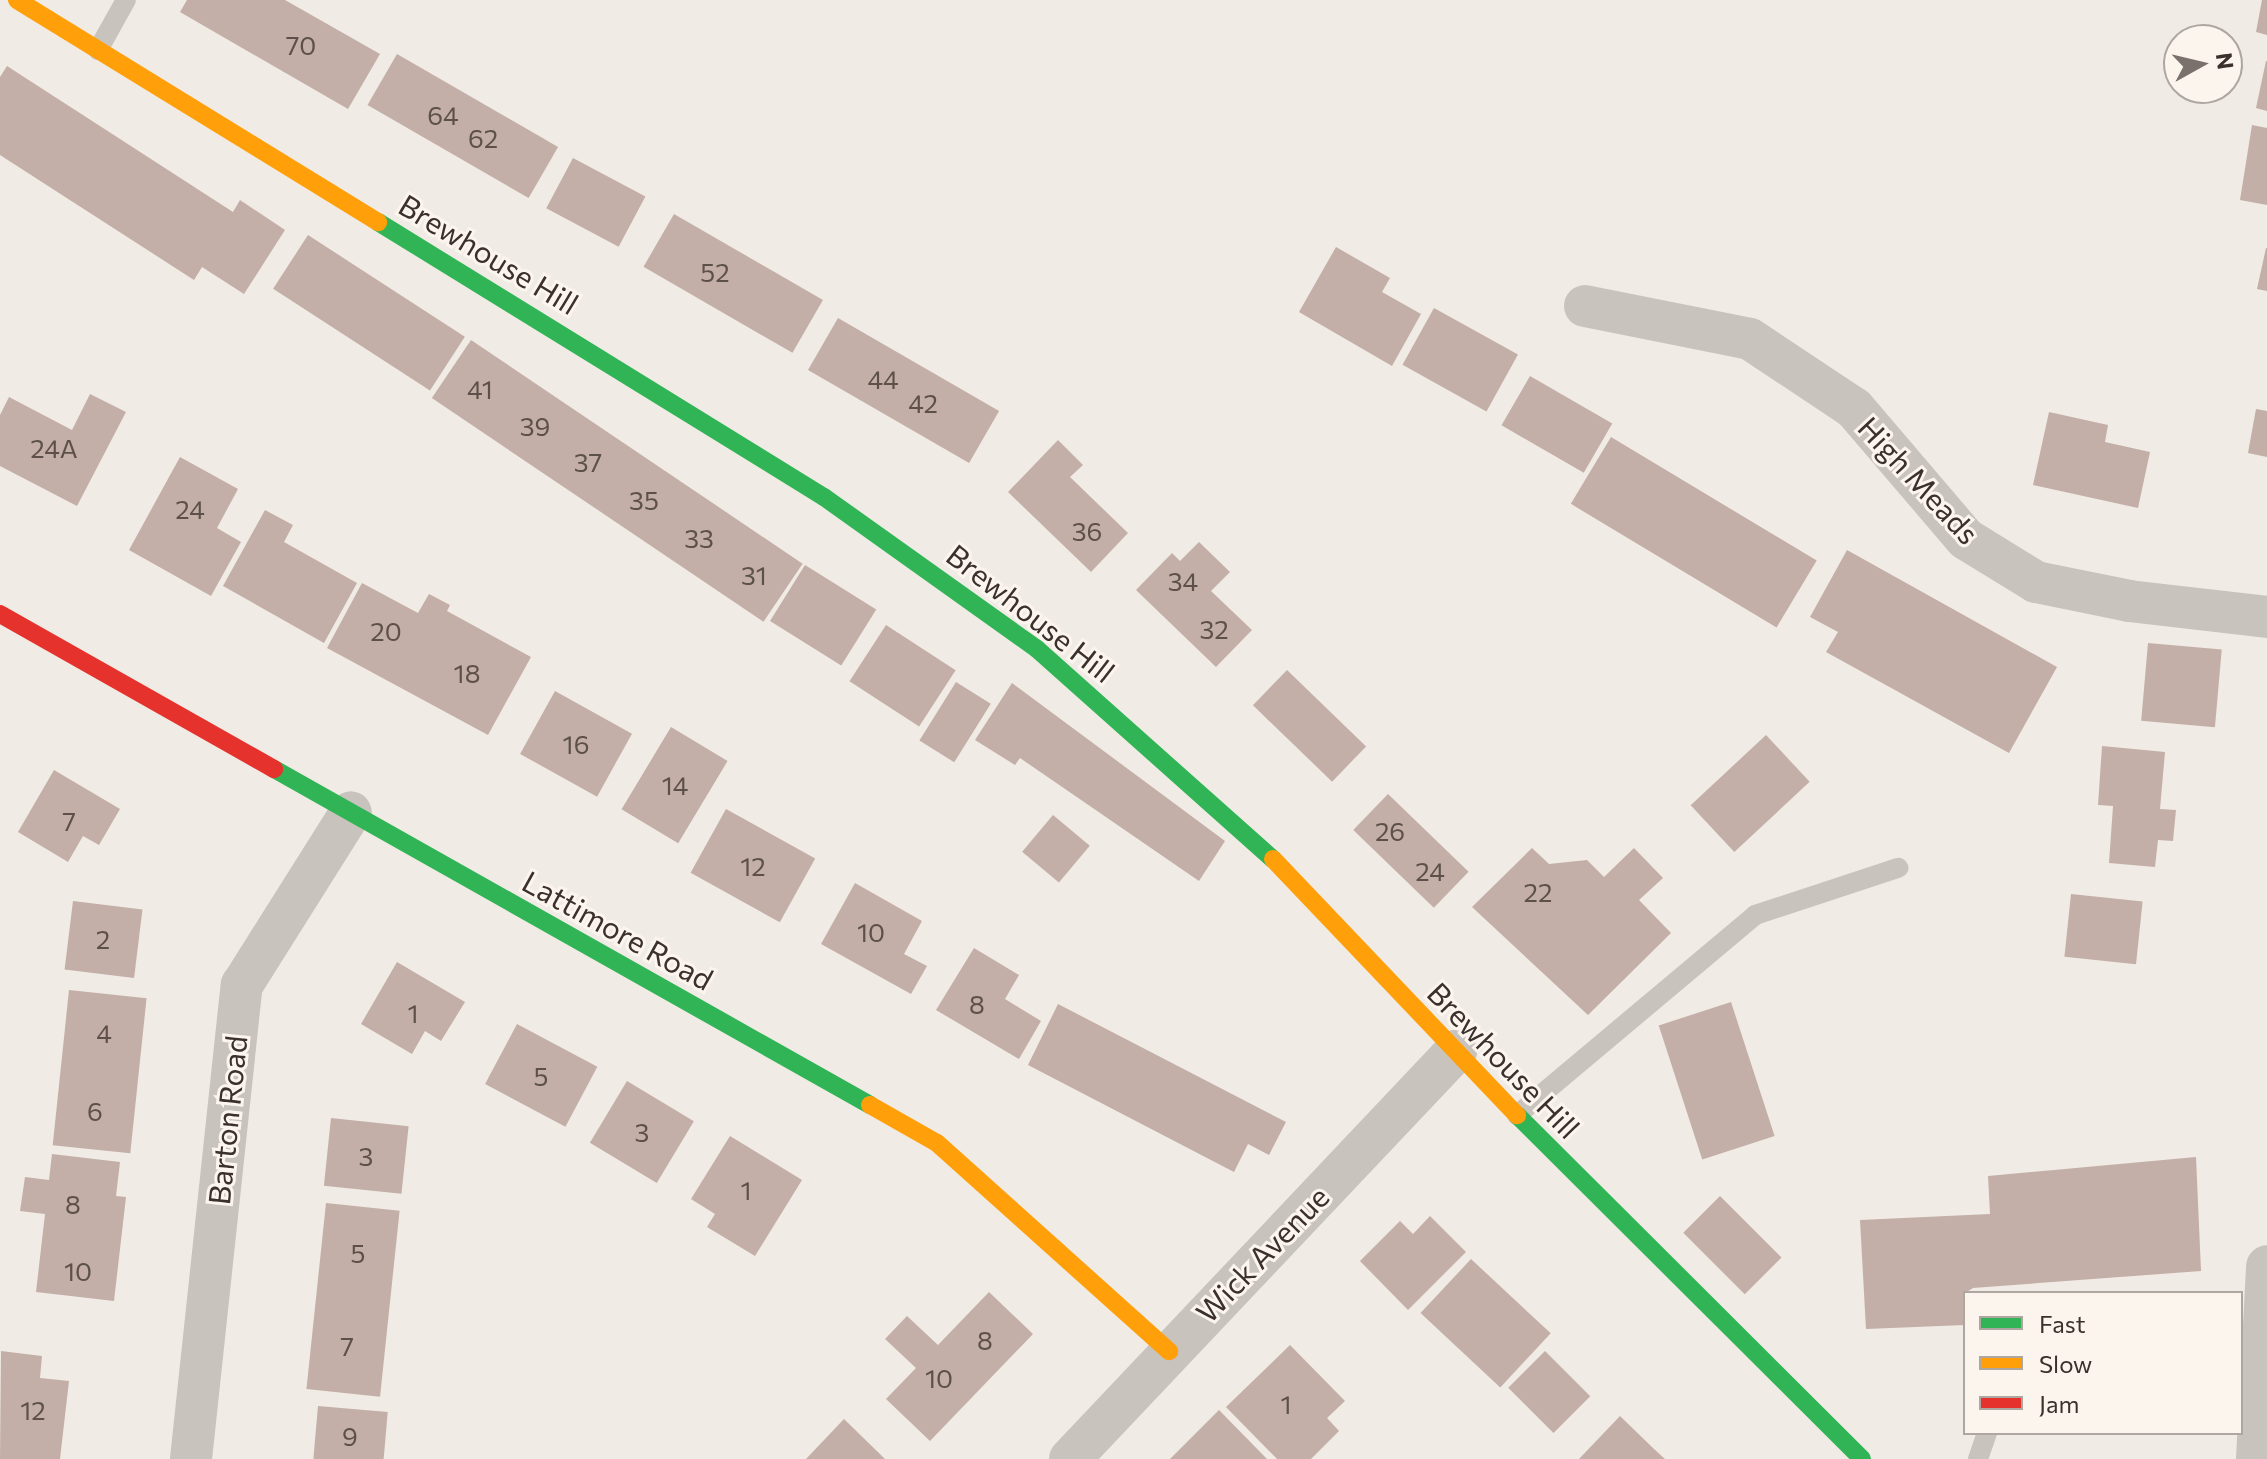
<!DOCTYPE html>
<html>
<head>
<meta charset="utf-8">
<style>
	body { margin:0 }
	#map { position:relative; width:2267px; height:1459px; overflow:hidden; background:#f0ebe5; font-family:Commissioner,sans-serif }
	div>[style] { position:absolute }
	.building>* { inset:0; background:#c3afa7; transform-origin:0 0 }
	.lane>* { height:20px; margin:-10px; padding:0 10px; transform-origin:10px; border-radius:10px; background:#c9c3be }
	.street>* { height:42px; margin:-21px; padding:0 21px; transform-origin:21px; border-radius:21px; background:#c9c3be }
	.fast>* { height:18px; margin:-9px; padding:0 9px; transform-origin:9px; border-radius:9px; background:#30b455 }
	.slow>* { height:18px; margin:-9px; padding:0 9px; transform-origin:9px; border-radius:9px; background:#ff9f0a }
	.jam>* { height:18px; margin:-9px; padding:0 9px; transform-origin:9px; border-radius:9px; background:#e5322d }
	span { translate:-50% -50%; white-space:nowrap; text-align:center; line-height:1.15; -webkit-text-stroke:6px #fbf5ee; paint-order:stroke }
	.number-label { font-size:26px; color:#5d504a }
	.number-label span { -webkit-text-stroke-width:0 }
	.street-label { font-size:30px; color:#3b302b }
	.legend { position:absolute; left:1963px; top:1291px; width:280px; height:144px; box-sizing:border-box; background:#fbf5ee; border:2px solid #aea6a0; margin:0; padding:10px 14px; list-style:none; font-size:24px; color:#3b302b }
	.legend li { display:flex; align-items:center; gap:16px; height:40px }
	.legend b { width:40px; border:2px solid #aea6a0 }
	.north { position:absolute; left:2163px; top:24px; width:80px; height:80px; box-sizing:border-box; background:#fbf5ee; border:2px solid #aea6a0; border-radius:50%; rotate:82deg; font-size:22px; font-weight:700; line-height:32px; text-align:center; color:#3b302b }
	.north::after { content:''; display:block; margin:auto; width:28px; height:36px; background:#7a716c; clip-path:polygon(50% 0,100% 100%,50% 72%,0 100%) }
</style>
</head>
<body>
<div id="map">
	<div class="building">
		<i style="clip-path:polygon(187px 0,285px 0,380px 54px,348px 109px,180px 12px)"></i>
		<i style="clip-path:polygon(2262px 0,2267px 0,2267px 35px,2256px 32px)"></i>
		<i style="left:397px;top:54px;width:186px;height:59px;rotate:30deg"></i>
		<i style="clip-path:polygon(2266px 61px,2267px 61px,2267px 111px,2256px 108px)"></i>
		<i style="clip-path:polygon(7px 66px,233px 212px,240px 200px,285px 230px,244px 294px,202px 267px,194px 280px,0 155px,0 77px)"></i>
		<i style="clip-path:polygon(2252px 125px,2267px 128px,2267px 205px,2240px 200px)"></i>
		<i style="left:573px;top:158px;width:82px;height:57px;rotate:28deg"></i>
		<i style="left:674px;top:214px;width:172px;height:61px;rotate:30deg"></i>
		<i style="left:308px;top:235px;width:187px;height:64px;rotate:33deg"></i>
		<i style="clip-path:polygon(1336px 247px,1390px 278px,1382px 292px,1421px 314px,1392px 366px,1299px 312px)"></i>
		<i style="clip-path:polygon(2266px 248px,2267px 248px,2267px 291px,2257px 289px)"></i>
		<i style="left:1434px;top:308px;width:96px;height:65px;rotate:29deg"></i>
		<i style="left:838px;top:318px;width:186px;height:60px;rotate:30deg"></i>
		<i style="left:471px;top:340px;width:400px;height:70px;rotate:34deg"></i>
		<i style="left:1530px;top:376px;width:95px;height:57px;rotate:30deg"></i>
		<i style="clip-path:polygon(90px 394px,126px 412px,77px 506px,0 466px,0 415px,9px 397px,72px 430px)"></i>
		<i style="clip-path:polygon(2256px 409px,2267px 411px,2267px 457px,2248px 453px)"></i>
		<i style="clip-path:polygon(2049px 412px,2108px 425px,2105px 442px,2150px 452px,2138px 508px,2033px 485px)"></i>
		<i style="left:1611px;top:437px;width:240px;height:78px;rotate:31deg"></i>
		<i style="clip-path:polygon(1058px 440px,1083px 465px,1070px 477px,1128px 533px,1091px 572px,1008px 492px)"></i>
		<i style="clip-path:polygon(180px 457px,238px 489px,217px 528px,241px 542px,211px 596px,129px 550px)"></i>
		<i style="clip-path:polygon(265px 510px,293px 525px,284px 542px,357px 583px,324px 643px,223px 586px)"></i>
		<i style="clip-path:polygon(1199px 542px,1230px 572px,1211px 591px,1252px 630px,1216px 667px,1136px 590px,1172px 553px,1180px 561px)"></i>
		<i style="clip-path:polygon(1847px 550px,2057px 667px,2009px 753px,1826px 652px,1838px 632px,1810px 617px)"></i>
		<i style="left:805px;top:565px;width:84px;height:66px;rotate:32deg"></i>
		<i style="clip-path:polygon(362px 583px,418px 613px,429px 594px,450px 605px,447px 611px,531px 657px,488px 735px,327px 648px)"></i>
		<i style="left:886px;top:625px;width:83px;height:67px;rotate:33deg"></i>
		<i style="left:2148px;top:643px;width:74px;height:78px;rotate:5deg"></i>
		<i style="left:1287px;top:670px;width:110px;height:49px;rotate:44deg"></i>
		<i style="left:956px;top:682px;width:41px;height:69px;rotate:32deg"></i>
		<i style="clip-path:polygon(1012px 683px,1225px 841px,1199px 881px,1020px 758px,1015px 765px,975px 740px)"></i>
		<i style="left:555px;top:691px;width:88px;height:72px;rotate:29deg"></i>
		<i style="left:671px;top:727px;width:66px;height:96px;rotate:31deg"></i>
		<i style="left:1766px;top:735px;width:64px;height:103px;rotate:47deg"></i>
		<i style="clip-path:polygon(2102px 746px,2165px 752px,2160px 809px,2176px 810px,2173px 841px,2158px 840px,2155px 867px,2109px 863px,2113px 806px,2098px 805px)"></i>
		<i style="clip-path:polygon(54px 770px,120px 809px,99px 845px,83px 836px,68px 862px,18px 832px)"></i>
		<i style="left:1388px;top:794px;width:112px;height:50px;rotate:44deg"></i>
		<i style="left:726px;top:809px;width:102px;height:73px;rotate:29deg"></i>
		<i style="left:1053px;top:815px;width:48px;height:48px;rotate:40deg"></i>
		<i style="clip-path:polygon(1532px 848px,1549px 864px,1587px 860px,1604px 877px,1634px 848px,1663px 878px,1639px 900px,1671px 933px,1588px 1015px,1472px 907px)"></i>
		<i style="clip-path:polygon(855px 883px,922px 921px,904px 954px,927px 966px,911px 994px,821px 944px)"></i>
		<i style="left:2071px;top:894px;width:72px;height:63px;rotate:6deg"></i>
		<i style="left:73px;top:901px;width:70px;height:69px;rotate:7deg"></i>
		<i style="clip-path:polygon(974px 948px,1019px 975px,1005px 999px,1041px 1021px,1019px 1059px,936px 1010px)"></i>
		<i style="clip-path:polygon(397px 962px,465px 1002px,441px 1041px,425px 1031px,412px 1054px,361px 1024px)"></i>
		<i style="left:69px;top:990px;width:78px;height:156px;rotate:6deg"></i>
		<i style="left:1731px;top:1002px;width:141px;height:76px;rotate:72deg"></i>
		<i style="clip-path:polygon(1058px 1004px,1286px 1122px,1269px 1155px,1248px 1144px,1234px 1172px,1028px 1065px)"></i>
		<i style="left:517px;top:1024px;width:91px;height:68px;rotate:28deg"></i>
		<i style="left:627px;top:1081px;width:78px;height:72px;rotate:31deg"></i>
		<i style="left:331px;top:1118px;width:78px;height:68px;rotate:6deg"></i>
		<i style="clip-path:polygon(730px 1136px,802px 1180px,755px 1256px,707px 1227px,715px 1214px,691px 1199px)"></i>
		<i style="clip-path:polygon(52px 1154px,120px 1162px,116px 1196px,126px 1197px,114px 1301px,36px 1292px,45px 1214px,20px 1211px,25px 1177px,49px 1180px)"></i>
		<i style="clip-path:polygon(2196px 1157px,2201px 1271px,1973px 1288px,1965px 1293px,1965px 1325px,1866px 1329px,1860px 1220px,1990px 1214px,1988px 1176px)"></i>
		<i style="left:1720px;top:1196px;width:87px;height:52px;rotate:45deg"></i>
		<i style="left:326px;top:1203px;width:74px;height:187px;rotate:6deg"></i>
		<i style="clip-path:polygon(1430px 1216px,1466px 1252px,1408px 1310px,1360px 1261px,1400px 1221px,1413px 1234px)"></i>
		<i style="left:1471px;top:1259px;width:109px;height:74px;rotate:43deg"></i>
		<i style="clip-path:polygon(989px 1292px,1033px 1334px,930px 1441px,886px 1399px,916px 1368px,885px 1339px,907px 1316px,938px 1345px)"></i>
		<i style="clip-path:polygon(1290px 1345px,1345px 1401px,1327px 1418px,1339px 1431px,1311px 1459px,1277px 1459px,1226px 1407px)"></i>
		<i style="clip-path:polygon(1px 1351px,42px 1356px,40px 1378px,69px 1381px,60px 1459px,0 1459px)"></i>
		<i style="left:1545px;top:1351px;width:64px;height:52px;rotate:45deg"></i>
		<i style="left:318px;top:1406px;width:70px;height:53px;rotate:5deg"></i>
		<i style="clip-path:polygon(1219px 1410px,1267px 1459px,1170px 1459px)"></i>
		<i style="clip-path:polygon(1620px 1416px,1654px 1449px,1665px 1459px,1579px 1459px)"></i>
		<i style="clip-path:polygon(844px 1419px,885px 1459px,806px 1459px)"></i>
	</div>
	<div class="lane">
		<i style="left:98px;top:50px;width:57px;rotate:-60.8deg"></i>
		<i style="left:1517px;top:1115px;width:311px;rotate:-40deg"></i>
		<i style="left:1755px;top:915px;width:151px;rotate:-18.2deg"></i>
		<i style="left:1978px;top:1459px;width:28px;rotate:-71deg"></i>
	</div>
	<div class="street">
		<i style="left:1585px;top:306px;width:168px;rotate:11.3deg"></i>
		<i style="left:1750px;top:339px;width:125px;rotate:33.6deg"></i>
		<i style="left:1854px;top:408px;width:172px;rotate:49.5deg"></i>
		<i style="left:1966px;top:539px;width:82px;rotate:31.6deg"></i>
		<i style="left:2036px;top:582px;width:95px;rotate:11.5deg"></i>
		<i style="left:2129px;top:601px;width:139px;rotate:6.6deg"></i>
		<i style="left:191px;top:1459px;width:477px;rotate:-83.9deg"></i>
		<i style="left:242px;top:985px;width:204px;rotate:-57.8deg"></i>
		<i style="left:1070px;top:1459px;width:562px;rotate:-46.59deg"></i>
		<i style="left:2257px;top:1459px;width:193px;rotate:-87deg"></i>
	</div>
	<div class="fast">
		<i style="left:378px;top:222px;width:524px;rotate:31.66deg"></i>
		<i style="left:824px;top:497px;width:262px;rotate:35.5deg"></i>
		<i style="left:1037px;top:649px;width:316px;rotate:41.7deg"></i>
		<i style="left:274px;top:769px;width:684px;rotate:29.41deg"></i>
		<i style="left:1517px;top:1115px;width:487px;rotate:44.9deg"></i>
	</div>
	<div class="slow">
		<i style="left:17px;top:0;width:424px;rotate:31.6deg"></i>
		<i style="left:1273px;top:859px;width:354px;rotate:46.4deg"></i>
		<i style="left:870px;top:1105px;width:77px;rotate:29.6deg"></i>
		<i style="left:937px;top:1143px;width:312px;rotate:41.9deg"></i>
	</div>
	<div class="jam">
		<i style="left:0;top:614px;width:315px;rotate:29.5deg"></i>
	</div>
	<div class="number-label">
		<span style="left:301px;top:45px">70</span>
		<span style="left:443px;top:115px">64</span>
		<span style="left:483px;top:138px">62</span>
		<span style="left:715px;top:272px">52</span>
		<span style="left:883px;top:379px">44</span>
		<span style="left:480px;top:389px">41</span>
		<span style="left:923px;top:403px">42</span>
		<span style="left:535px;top:426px">39</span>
		<span style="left:54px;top:448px">24A</span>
		<span style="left:588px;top:462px">37</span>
		<span style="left:644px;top:500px">35</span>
		<span style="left:190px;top:509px">24</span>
		<span style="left:1087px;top:531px">36</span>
		<span style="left:699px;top:538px">33</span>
		<span style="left:754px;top:575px">31</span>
		<span style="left:1183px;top:581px">34</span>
		<span style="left:1214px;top:629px">32</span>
		<span style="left:386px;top:631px">20</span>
		<span style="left:467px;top:673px">18</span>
		<span style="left:576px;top:744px">16</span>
		<span style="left:675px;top:785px">14</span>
		<span style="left:69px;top:821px">7</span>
		<span style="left:1390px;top:831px">26</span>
		<span style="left:753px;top:866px">12</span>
		<span style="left:1430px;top:871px">24</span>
		<span style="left:1538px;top:892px">22</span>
		<span style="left:871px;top:932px">10</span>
		<span style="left:103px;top:939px">2</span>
		<span style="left:977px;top:1004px">8</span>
		<span style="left:413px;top:1013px">1</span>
		<span style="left:104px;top:1033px">4</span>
		<span style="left:541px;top:1076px">5</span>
		<span style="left:95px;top:1111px">6</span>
		<span style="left:642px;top:1132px">3</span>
		<span style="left:366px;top:1156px">3</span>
		<span style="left:746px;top:1190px">1</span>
		<span style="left:73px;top:1204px">8</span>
		<span style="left:358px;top:1253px">5</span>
		<span style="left:78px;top:1271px">10</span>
		<span style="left:985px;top:1340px">8</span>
		<span style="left:347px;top:1346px">7</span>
		<span style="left:939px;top:1378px">10</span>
		<span style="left:1286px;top:1404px">1</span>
		<span style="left:33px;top:1410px">12</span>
		<span style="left:350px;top:1436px">9</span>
	</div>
	<div class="street-label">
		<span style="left:489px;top:254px;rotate:31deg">Brewhouse Hill</span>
		<span style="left:1919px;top:480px;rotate:47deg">High Meads</span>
		<span style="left:1031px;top:613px;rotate:38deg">Brewhouse Hill</span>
		<span style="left:618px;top:930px;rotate:29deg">Lattimore Road</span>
		<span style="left:1504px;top:1060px;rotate:46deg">Brewhouse Hill</span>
		<span style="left:227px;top:1120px;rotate:-84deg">Barton Road</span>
		<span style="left:1262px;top:1254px;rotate:-46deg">Wick Avenue</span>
	</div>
	<ul class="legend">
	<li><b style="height:10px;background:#30b455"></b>Fast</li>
	<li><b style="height:10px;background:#ff9f0a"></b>Slow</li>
	<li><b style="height:10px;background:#e5322d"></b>Jam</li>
	</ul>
	<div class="north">N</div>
</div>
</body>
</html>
